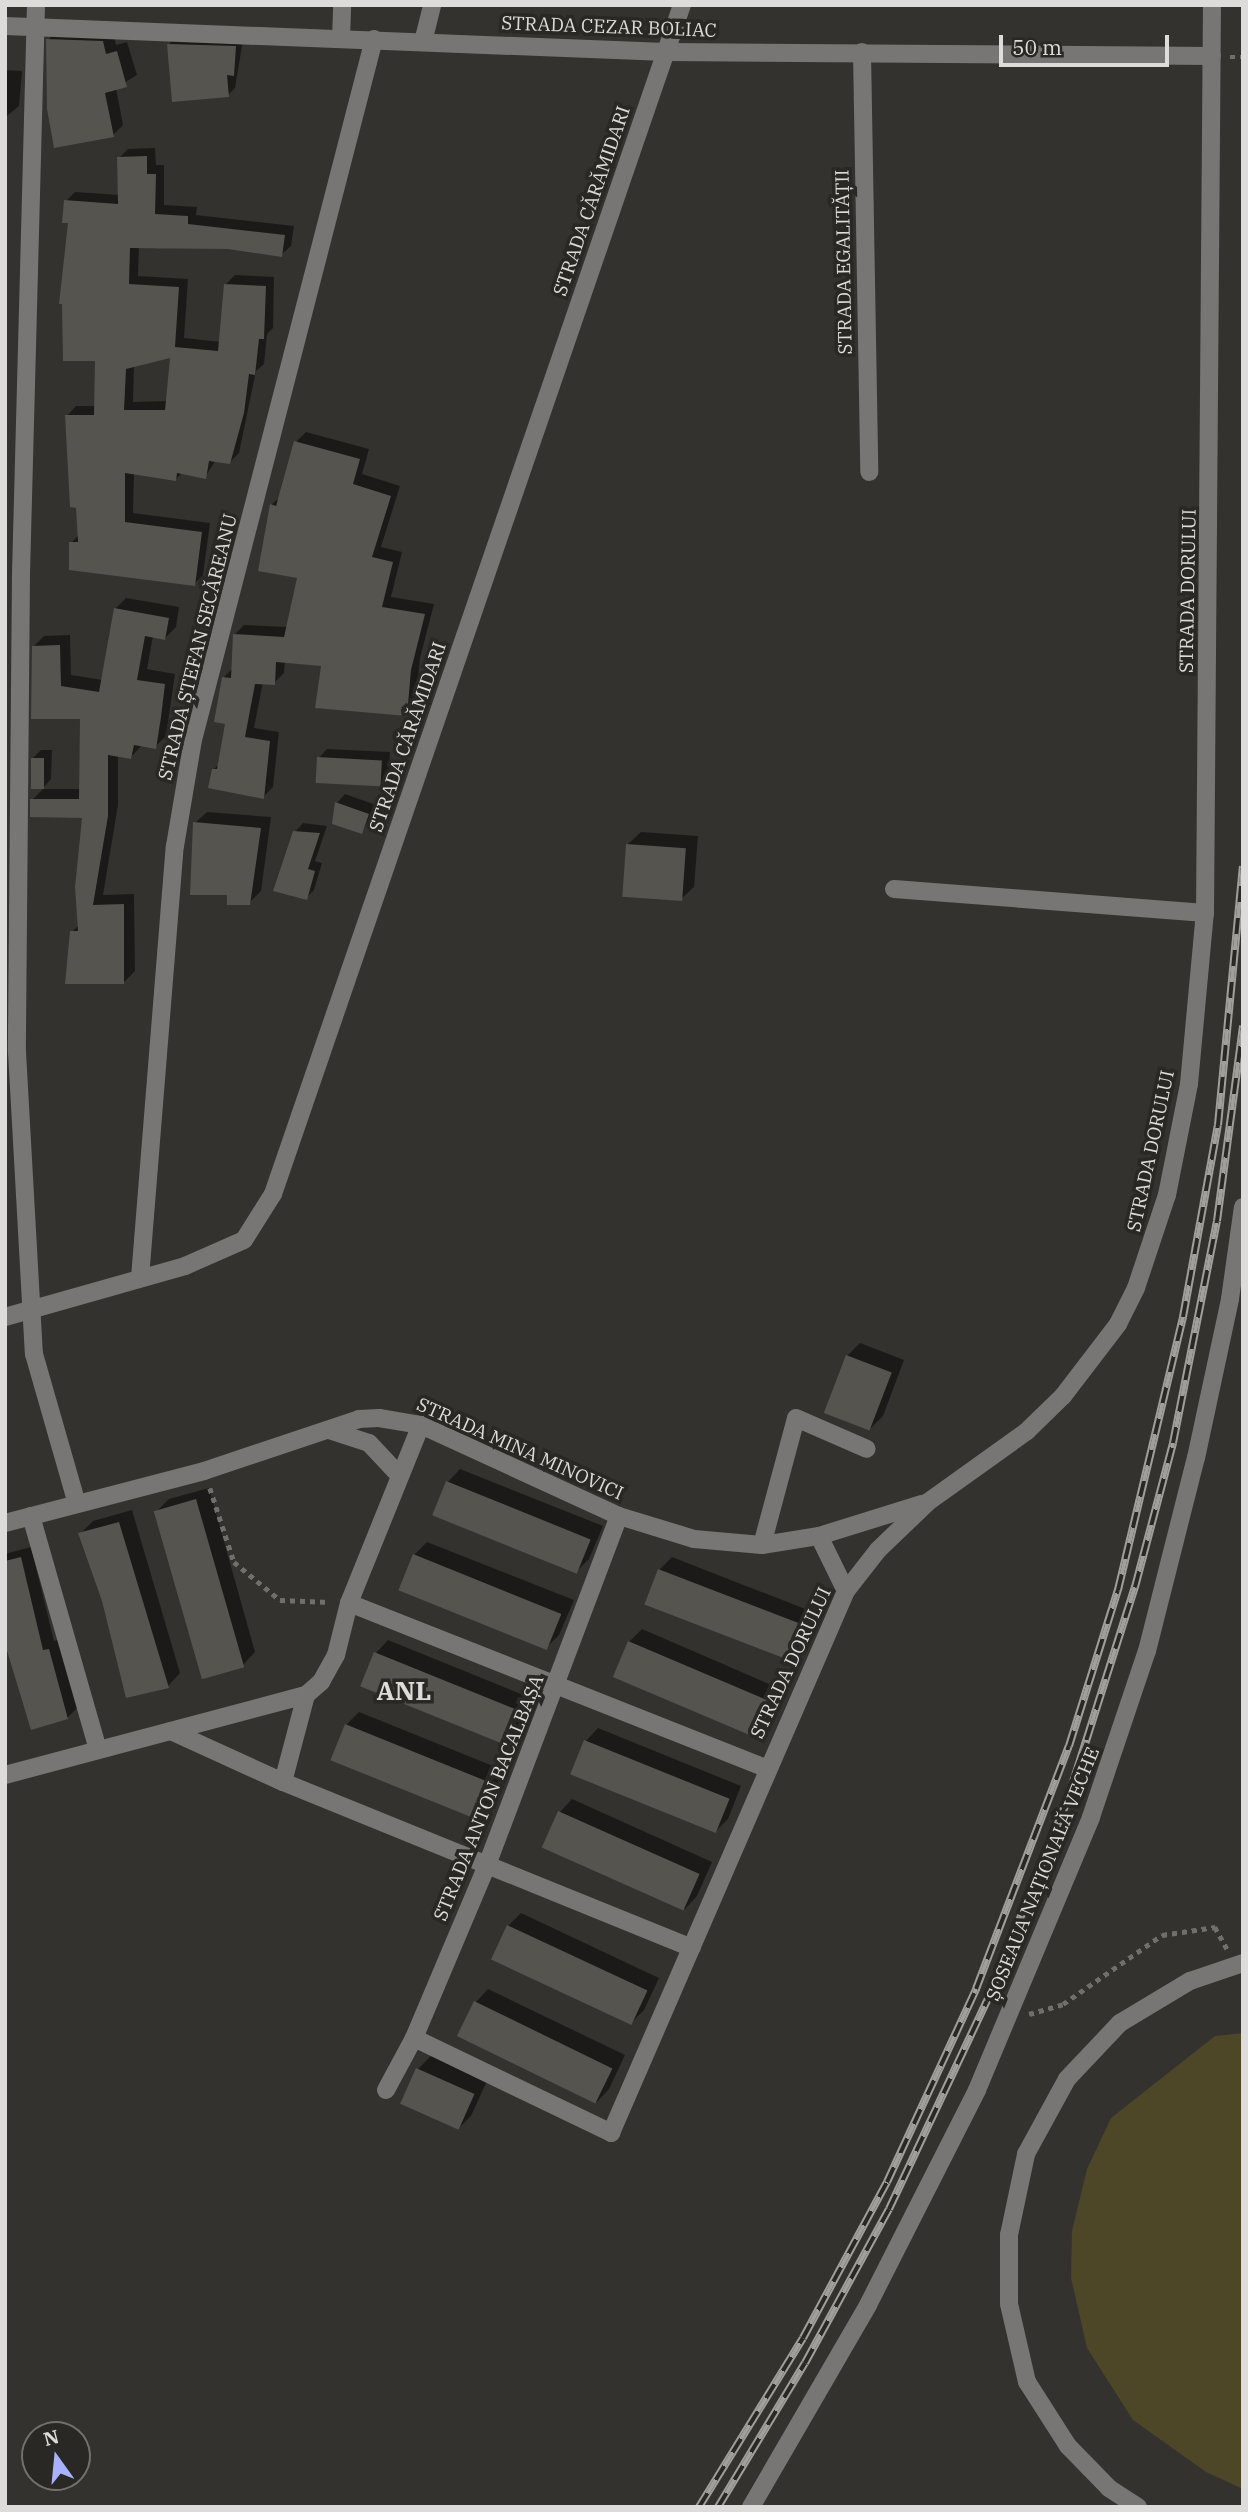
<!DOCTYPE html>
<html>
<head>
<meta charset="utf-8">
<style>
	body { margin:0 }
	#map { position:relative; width:1248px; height:2512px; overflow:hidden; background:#33322e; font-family:"IBM Plex Serif",serif }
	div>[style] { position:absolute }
	.green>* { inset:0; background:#4d4627 }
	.shadow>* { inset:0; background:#0007 }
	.building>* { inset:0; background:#55544f; transform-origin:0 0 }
	.path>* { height:4.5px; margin-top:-2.25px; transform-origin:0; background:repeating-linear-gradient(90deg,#706f6c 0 5px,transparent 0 10px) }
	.minor>* { height:18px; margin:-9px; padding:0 9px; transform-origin:9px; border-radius:9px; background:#777674 }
	.rail>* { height:8px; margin-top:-4px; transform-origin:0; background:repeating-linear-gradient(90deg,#292824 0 16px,#a09f9c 0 32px); box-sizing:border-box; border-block:2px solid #a09f9c }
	span { translate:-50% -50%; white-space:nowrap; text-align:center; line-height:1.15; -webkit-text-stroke:7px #292824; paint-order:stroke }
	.street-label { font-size:19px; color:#dddcda }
	.district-label { font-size:26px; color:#dddcda; font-weight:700 }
	.frame { position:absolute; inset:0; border:7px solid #dddcda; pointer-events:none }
	.north { position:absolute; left:21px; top:2421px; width:70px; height:70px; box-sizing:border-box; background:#292824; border:2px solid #71706d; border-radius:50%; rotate:345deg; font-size:19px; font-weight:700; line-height:28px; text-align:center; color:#dddcda }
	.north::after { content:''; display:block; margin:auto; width:24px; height:32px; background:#a7b1fc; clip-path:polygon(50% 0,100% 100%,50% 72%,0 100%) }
	.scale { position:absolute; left:999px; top:35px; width:170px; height:32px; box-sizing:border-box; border:4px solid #dddcda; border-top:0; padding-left:9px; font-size:21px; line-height:24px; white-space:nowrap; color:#dddcda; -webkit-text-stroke:5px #292824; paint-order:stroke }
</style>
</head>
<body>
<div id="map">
	<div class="green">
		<i style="clip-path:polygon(1243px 2033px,1243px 2489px,1206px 2472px,1133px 2420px,1087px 2348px,1071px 2278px,1072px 2231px,1087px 2169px,1111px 2118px,1215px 2036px)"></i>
	</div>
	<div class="shadow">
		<i style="clip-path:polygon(58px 30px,113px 32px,116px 45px,127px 42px,137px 75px,116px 88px,123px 125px,113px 135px,48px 40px)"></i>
		<i style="clip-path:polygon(176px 37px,243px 40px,235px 88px,228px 95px,169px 44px)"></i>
		<i style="clip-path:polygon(5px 70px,22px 71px,19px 106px,7px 116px,5px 128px)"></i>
		<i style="clip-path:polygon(evenodd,155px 148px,156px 165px,164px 165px,164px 205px,197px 207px,196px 215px,294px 226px,291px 246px,281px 255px,228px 247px,139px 247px,138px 276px,188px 279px,184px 338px,221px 342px,226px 284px,235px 275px,274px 277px,273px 328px,267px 334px,264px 364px,256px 371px,239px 453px,229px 463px,216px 460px,205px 477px,183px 472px,176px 479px,134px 473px,133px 513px,210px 523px,203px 575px,194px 584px,71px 543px,79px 535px,67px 416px,76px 406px,96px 406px,97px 359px,66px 201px,75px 192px,120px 195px,119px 158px,128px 149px,155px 148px,172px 356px,168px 401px,133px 402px,134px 365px,172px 356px)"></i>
		<i style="clip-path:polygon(306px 432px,369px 449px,362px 474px,400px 486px,381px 547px,402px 552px,391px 597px,434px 604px,420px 658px,416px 704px,406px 714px,323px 665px,285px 661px,284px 673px,274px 683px,263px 682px,254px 728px,279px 732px,273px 787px,263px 797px,214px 769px,220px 763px,227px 723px,223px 678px,233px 668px,234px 635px,244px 625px,288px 627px,299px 576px,271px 505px,281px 496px,296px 442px)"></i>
		<i style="clip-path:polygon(126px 598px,179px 607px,176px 627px,165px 638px,153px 636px,147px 669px,175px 674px,166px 736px,155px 747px,142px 745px,131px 757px,118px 755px,118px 805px,103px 895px,134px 894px,135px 971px,124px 982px,72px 932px,79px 925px,84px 816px,32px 800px,43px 789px,81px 789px,82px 718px,34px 646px,44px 636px,70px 635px,71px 675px,103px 680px,115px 609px)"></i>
		<i style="clip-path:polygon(327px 749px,390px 752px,389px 775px,380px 784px,319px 758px)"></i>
		<i style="clip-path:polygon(41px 750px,52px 750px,51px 779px,43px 788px,33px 758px)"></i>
		<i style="clip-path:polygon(345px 794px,376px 805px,362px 832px,334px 823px,337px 803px)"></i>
		<i style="clip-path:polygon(207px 812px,271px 817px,261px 891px,249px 903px,229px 893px,195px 823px)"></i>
		<i style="clip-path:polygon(303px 823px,327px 826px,315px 861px,322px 863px,314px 890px,306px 898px,295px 832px)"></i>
		<i style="clip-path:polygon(641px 832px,698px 836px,694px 887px,681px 899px,628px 844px)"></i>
		<i style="clip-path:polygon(860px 1343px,904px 1360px,883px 1416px,870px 1429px,847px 1356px)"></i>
		<i style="clip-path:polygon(460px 1469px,603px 1526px,589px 1559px,576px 1572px,448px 1482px)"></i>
		<i style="clip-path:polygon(209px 1488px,255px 1652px,243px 1665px,156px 1512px,169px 1499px)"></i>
		<i style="clip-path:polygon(132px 1510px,180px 1673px,168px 1686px,103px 1600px,80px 1534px,93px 1521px)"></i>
		<i style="clip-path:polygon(427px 1542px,574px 1600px,559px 1635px,546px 1648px,414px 1555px)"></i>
		<i style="clip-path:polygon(31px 1547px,54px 1641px,60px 1639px,78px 1707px,67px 1718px,5px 1625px,5px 1554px)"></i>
		<i style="clip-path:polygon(672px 1557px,813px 1612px,800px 1646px,787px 1658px,659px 1570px)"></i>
		<i style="clip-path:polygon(642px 1629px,783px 1690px,769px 1725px,756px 1738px,629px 1642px)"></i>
		<i style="clip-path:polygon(388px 1640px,531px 1698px,518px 1731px,505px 1744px,376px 1653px)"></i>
		<i style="clip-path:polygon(359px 1712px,503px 1770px,488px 1805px,476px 1818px,346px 1725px)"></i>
		<i style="clip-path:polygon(598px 1728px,741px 1786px,728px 1819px,715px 1832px,572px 1773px,586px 1741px)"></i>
		<i style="clip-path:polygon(572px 1799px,712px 1862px,697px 1896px,685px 1909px,545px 1847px,560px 1812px)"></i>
		<i style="clip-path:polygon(521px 1913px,659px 1978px,644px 2010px,631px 2023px,508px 1926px)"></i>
		<i style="clip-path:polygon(488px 1989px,625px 2055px,609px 2089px,597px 2102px,476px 2002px)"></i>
		<i style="clip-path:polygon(431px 2056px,487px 2081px,471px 2116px,458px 2129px,418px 2069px)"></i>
	</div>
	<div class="building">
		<i style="clip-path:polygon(46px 39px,103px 41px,106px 54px,117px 51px,127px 87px,105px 93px,114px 137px,54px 148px,47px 109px)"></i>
		<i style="clip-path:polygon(167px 44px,236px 46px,234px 76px,227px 75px,229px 97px,172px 102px)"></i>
		<i style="clip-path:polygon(evenodd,147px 156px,147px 174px,156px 174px,155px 214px,188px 216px,188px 224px,285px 235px,282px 257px,228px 249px,130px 248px,129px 284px,179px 287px,175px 347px,218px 351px,224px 284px,266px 286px,264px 339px,259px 339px,255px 375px,249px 374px,244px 413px,230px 464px,209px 461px,206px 479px,177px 473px,176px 481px,125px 473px,125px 522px,202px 532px,195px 586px,69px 570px,69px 542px,78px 542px,76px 508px,70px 507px,65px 415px,94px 415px,95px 361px,63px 361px,62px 304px,59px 304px,68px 223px,62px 223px,64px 200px,118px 204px,117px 157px,147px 156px,170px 358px,165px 410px,124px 410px,126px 369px,170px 358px)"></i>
		<i style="clip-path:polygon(294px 441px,360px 459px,353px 484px,391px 496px,372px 557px,393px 562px,382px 607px,425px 614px,411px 670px,407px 716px,315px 708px,321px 666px,276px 662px,275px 685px,255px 684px,245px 737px,270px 741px,264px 799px,208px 788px,212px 769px,217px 769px,225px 724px,214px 722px,222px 677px,231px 678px,233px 634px,284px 637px,297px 578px,258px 571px,270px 504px,276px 506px)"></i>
		<i style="clip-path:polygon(114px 608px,169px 618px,165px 640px,145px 636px,137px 680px,165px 684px,161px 717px,156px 749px,134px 745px,131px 759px,108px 755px,108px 816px,93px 905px,124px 904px,124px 984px,65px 984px,70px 931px,78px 931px,75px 887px,82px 818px,30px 817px,30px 799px,79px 799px,80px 719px,31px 719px,32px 646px,60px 645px,61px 686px,99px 692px)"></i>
		<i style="left:317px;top:757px;width:65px;height:26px;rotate:3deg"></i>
		<i style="left:31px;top:758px;width:13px;height:31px"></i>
		<i style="clip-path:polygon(335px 802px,369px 814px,362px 834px,332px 824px)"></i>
		<i style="clip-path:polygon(193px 822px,261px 828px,250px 905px,227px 905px,227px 895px,190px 895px)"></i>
		<i style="clip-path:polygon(293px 831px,320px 833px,308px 869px,315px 871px,307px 900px,273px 891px)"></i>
		<i style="left:626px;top:844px;width:60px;height:53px;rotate:4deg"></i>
		<i style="left:846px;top:1355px;width:49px;height:62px;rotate:21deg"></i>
		<i style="left:446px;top:1481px;width:156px;height:37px;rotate:22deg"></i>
		<i style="left:196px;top:1499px;width:175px;height:44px;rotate:74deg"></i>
		<i style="clip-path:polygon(119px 1522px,169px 1688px,126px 1698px,102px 1601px,78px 1533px)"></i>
		<i style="left:413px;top:1554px;width:160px;height:39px;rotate:22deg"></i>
		<i style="clip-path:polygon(21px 1557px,43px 1650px,49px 1649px,68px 1719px,31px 1730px,5px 1644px,5px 1561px)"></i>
		<i style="left:658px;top:1569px;width:154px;height:38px;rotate:21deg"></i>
		<i style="left:628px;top:1641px;width:157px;height:39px;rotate:23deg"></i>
		<i style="left:374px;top:1652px;width:157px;height:37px;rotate:22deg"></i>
		<i style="left:345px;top:1724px;width:157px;height:39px;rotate:22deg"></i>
		<i style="left:584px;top:1740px;width:157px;height:37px;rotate:22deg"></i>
		<i style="left:558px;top:1811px;width:155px;height:40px;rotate:24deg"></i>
		<i style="left:507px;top:1925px;width:155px;height:38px;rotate:25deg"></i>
		<i style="left:474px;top:2001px;width:154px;height:39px;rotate:26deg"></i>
		<i style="left:416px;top:2068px;width:64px;height:39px;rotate:24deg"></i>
	</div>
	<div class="path">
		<i style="left:1230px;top:57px;width:13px"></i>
		<i style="left:210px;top:1488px;width:78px;rotate:72deg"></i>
		<i style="left:234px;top:1562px;width:60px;rotate:39.6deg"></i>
		<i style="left:280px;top:1600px;width:50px;rotate:2.3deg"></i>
		<i style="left:1029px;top:2014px;width:35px;rotate:-16deg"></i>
		<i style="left:1063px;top:2004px;width:121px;rotate:-34.9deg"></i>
		<i style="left:1162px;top:1935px;width:54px;rotate:-8.6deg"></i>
		<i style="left:1215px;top:1927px;width:26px;rotate:61deg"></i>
	</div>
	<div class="minor">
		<i style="left:36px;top:5px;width:569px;rotate:91.51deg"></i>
		<i style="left:21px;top:574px;width:478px;rotate:90.5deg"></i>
		<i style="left:17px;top:1052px;width:302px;rotate:86.8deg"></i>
		<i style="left:34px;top:1354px;width:156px;rotate:74deg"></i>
		<i style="left:5px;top:26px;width:661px;rotate:2.26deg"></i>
		<i style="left:665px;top:52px;width:547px;rotate:0.42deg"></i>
		<i style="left:341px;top:39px;width:34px;rotate:-88deg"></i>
		<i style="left:423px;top:42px;width:38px;rotate:-76deg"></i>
		<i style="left:862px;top:52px;width:420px;rotate:89deg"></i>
		<i style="left:894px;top:889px;width:312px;rotate:4.4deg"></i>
		<i style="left:140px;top:1278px;width:433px;rotate:-85.4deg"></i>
		<i style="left:175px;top:846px;width:108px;rotate:-80.4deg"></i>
		<i style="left:193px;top:740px;width:724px;rotate:-75.52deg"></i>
		<i style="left:5px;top:1317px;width:187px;rotate:-15.8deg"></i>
		<i style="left:185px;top:1266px;width:64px;rotate:-23.8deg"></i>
		<i style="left:244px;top:1240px;width:54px;rotate:-57.8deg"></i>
		<i style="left:273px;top:1194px;width:1257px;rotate:-71.02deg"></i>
		<i style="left:329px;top:1430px;width:42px;rotate:18deg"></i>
		<i style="left:369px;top:1443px;width:42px;rotate:46.9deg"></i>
		<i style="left:31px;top:1516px;width:242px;rotate:74deg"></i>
		<i style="left:5px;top:1523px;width:206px;rotate:-14.6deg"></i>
		<i style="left:204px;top:1471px;width:163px;rotate:-18.5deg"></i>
		<i style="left:359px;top:1419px;width:20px;rotate:-3deg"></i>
		<i style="left:379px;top:1418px;width:43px;rotate:9.5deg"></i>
		<i style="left:421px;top:1425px;width:218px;rotate:24.7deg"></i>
		<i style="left:619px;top:1516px;width:78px;rotate:17deg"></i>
		<i style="left:694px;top:1539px;width:68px;rotate:5deg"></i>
		<i style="left:762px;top:1545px;width:58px;rotate:-9deg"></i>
		<i style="left:819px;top:1536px;width:108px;rotate:-17.3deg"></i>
		<i style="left:819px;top:1536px;width:61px;rotate:63.9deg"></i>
		<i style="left:762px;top:1545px;width:131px;rotate:-75deg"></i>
		<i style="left:796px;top:1418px;width:77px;rotate:23.6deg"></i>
		<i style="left:349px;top:1603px;width:448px;rotate:21.6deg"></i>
		<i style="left:171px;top:1731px;width:123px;rotate:24.5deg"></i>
		<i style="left:283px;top:1782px;width:441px;rotate:22.1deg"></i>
		<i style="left:5px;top:1775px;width:311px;rotate:-14.9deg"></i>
		<i style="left:283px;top:1782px;width:90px;rotate:-75.2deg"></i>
		<i style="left:306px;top:1695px;width:20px;rotate:-41deg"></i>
		<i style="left:321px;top:1682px;width:31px;rotate:-61deg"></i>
		<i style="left:336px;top:1655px;width:54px;rotate:-76deg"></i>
		<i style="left:349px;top:1603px;width:192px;rotate:-68deg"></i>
		<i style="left:414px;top:2038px;width:219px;rotate:25.7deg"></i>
		<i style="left:611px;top:2133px;width:591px;rotate:-66.56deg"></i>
		<i style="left:846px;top:1591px;width:52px;rotate:-52deg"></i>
		<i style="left:878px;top:1550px;width:69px;rotate:-43.8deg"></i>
		<i style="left:928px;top:1502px;width:122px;rotate:-35.6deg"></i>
		<i style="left:1027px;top:1431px;width:50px;rotate:-44.2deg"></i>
		<i style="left:1063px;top:1396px;width:91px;rotate:-52.6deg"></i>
		<i style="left:1118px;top:1324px;width:40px;rotate:-63.4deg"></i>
		<i style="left:1136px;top:1288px;width:98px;rotate:-71.6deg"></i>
		<i style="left:1167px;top:1195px;width:113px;rotate:-78.8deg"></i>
		<i style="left:1189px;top:1084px;width:172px;rotate:-84.7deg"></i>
		<i style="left:1205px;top:913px;width:908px;rotate:-89.56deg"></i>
		<i style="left:386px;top:2090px;width:59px;rotate:-61.7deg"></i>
		<i style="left:414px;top:2038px;width:188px;rotate:-67.1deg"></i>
		<i style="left:487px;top:1865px;width:373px;rotate:-69.3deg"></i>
		<i style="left:751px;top:2507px;width:233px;rotate:-59.9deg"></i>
		<i style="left:868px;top:2305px;width:241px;rotate:-63.1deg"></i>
		<i style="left:977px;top:2090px;width:296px;rotate:-67.3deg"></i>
		<i style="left:1091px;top:1817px;width:175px;rotate:-71.4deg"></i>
		<i style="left:1147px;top:1651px;width:199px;rotate:-75.8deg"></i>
		<i style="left:1196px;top:1458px;width:163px;rotate:-77.9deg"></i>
		<i style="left:1230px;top:1299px;width:93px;rotate:-82deg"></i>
		<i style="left:1138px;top:2507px;width:35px;rotate:-147deg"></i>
		<i style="left:1109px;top:2488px;width:59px;rotate:-134.3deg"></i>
		<i style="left:1068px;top:2446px;width:76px;rotate:-122.6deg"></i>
		<i style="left:1027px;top:2382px;width:80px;rotate:-103deg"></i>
		<i style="left:1009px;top:2304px;width:69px;rotate:-90deg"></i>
		<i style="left:1009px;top:2235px;width:83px;rotate:-78.1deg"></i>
		<i style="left:1026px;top:2154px;width:85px;rotate:-61.3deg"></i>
		<i style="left:1067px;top:2079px;width:77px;rotate:-46.6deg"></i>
		<i style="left:1120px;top:2023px;width:82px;rotate:-31deg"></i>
		<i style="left:1190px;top:1981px;width:56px;rotate:-18.8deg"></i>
	</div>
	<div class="rail">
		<i style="left:699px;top:2507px;width:198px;rotate:-58.4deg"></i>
		<i style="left:803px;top:2338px;width:177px;rotate:-61.7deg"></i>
		<i style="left:887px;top:2182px;width:213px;rotate:-65.2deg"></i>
		<i style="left:976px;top:1989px;width:260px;rotate:-69.1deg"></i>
		<i style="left:1069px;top:1746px;width:164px;rotate:-72.6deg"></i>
		<i style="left:1118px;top:1590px;width:281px;rotate:-76.6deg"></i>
		<i style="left:1183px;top:1317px;width:195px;rotate:-79.7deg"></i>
		<i style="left:1218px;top:1125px;width:260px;rotate:-84.5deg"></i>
		<i style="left:718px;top:2507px;width:168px;rotate:-58.9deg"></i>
		<i style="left:805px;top:2363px;width:175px;rotate:-61.4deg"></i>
		<i style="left:889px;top:2209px;width:230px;rotate:-64.8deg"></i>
		<i style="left:987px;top:2001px;width:215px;rotate:-68.2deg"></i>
		<i style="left:1067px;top:1801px;width:225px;rotate:-72.4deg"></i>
		<i style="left:1135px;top:1587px;width:149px;rotate:-75.2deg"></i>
		<i style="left:1173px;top:1443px;width:226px;rotate:-78.8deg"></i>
		<i style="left:1217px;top:1221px;width:197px;rotate:-82.4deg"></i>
	</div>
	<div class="street-label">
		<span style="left:609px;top:27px;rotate:2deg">STRADA CEZAR BOLIAC</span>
		<span style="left:592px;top:201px;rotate:-71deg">STRADA CĂRĂMIDARI</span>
		<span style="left:844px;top:262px;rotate:-91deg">STRADA EGALITĂȚII</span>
		<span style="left:1188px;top:591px;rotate:-89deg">STRADA DORULUI</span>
		<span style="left:198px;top:647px;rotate:-76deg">STRADA ȘTEFAN SECĂREANU</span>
		<span style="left:408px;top:737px;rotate:-71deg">STRADA CĂRĂMIDARI</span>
		<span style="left:1151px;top:1151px;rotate:-78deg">STRADA DORULUI</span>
		<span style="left:520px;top:1449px;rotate:24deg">STRADA MINA MINOVICI</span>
		<span style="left:791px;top:1663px;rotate:-65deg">STRADA DORULUI</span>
		<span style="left:489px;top:1798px;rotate:-68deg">STRADA ANTON BACALBAȘA</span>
		<span style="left:1043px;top:1874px;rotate:-68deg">ȘOSEAUA NAȚIONALĂ VECHE</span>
	</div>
	<div class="district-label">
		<span style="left:404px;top:1691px">ANL</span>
	</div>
	<div class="frame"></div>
	<div class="north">N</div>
	<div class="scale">50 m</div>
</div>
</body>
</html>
